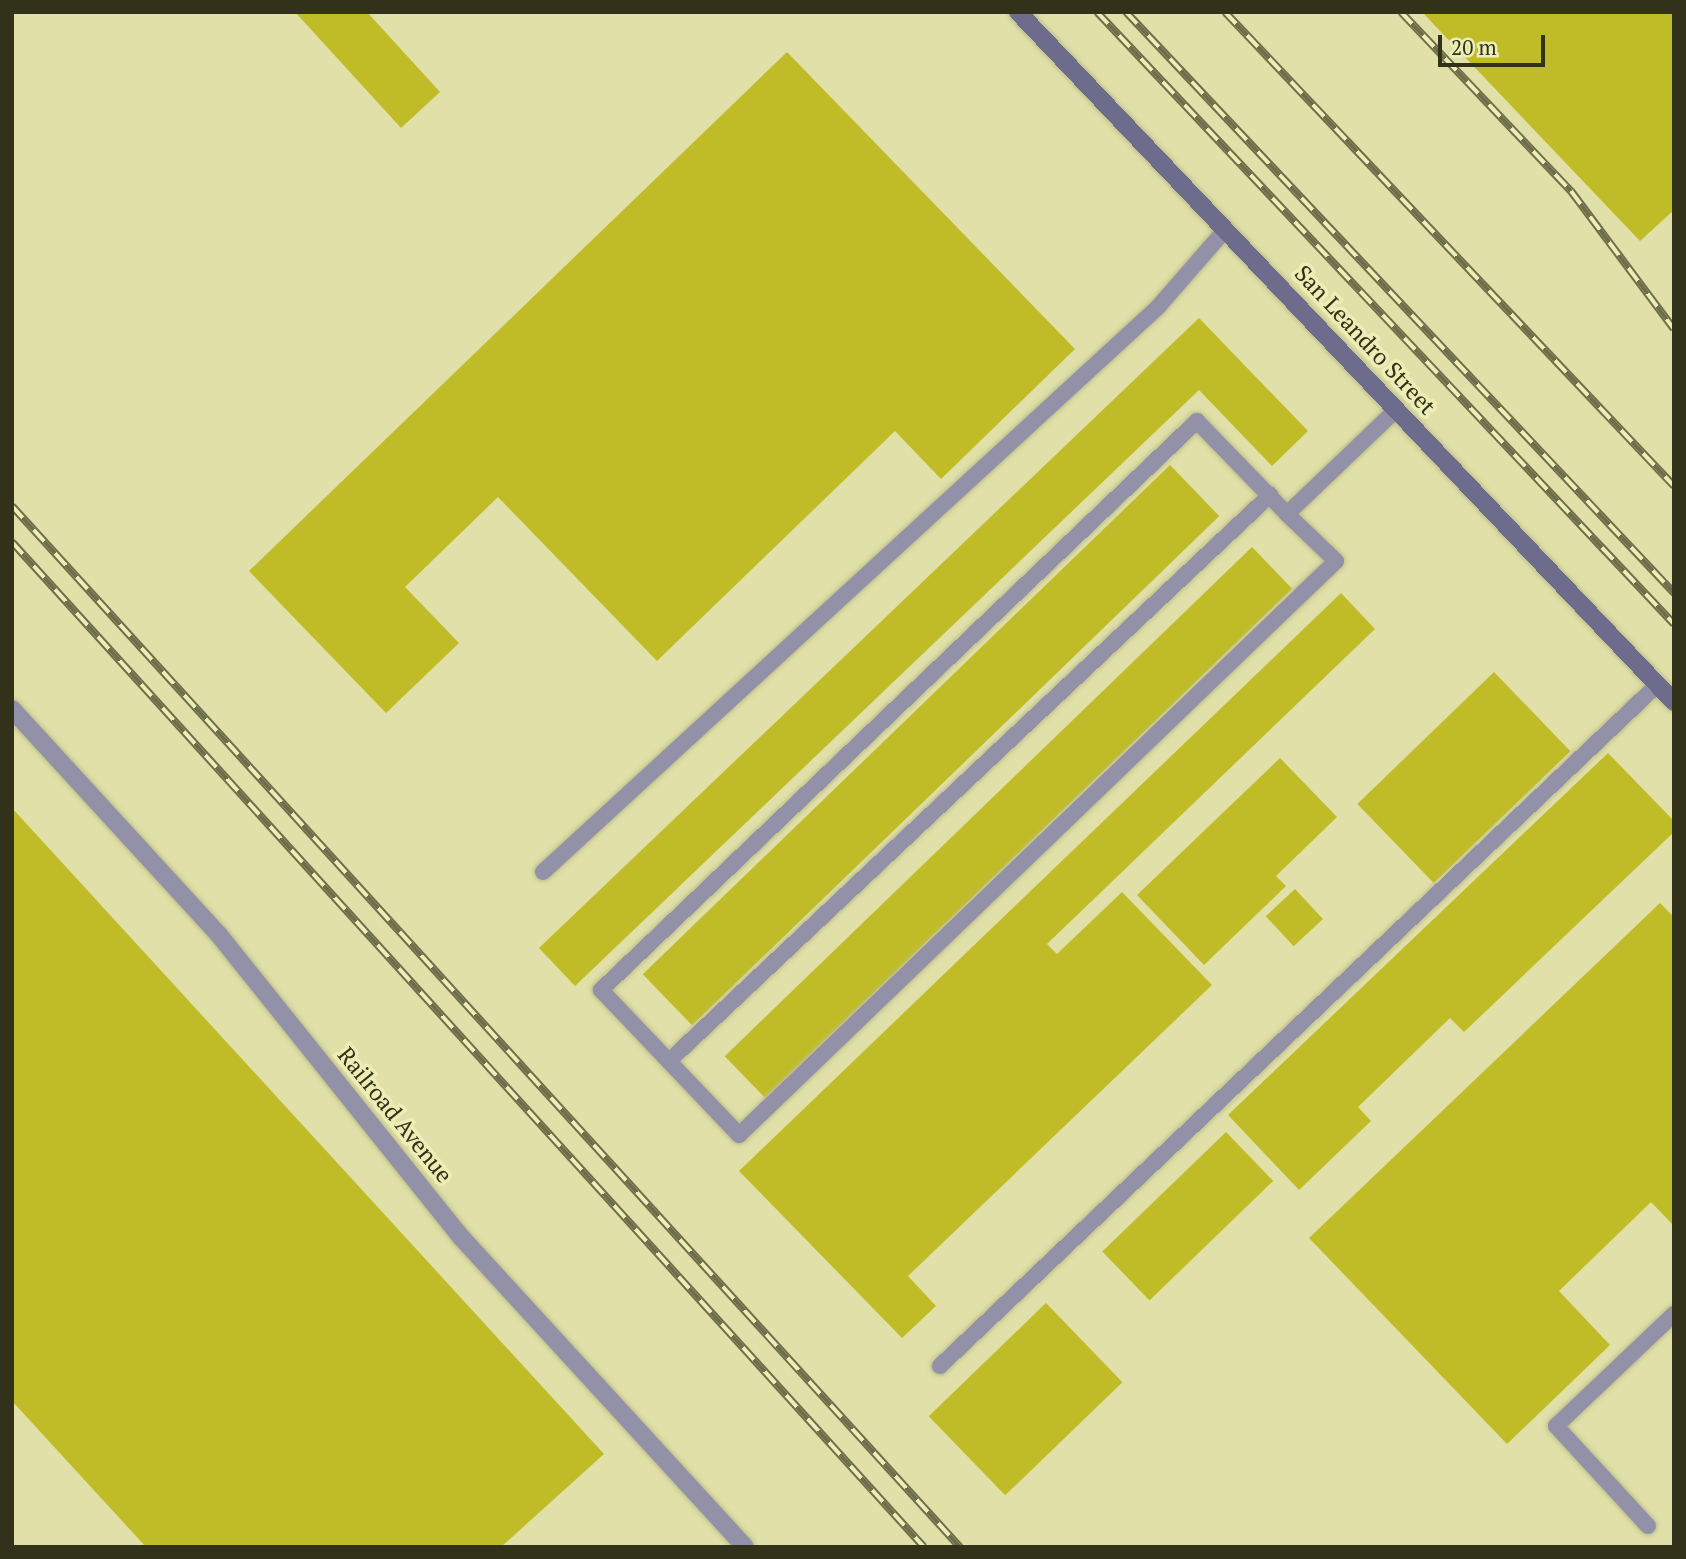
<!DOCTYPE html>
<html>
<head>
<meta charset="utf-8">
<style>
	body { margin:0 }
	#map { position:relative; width:1686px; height:1559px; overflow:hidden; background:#e0e0a8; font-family:"PT Serif",serif }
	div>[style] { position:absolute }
	.building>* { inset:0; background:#c0bc28; transform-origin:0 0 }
	.roads { filter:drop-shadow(0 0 2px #bdbd8c) drop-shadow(0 0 2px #bdbd8c) }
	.service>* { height:16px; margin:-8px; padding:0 8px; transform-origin:8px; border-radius:8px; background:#9291a7 }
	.minor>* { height:18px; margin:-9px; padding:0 9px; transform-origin:9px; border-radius:9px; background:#9291a7 }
	.secondary>* { height:18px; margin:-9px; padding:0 9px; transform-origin:9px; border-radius:9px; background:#6e6c8c }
	.rail>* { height:8px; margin-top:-4px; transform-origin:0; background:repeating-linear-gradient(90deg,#edeeb5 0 16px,#6e6e4b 0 32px); box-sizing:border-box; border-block:2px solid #6e6e4b }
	span { translate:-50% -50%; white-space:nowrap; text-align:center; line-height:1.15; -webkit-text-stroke:7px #edeeb5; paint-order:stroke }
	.street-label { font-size:23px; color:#32321b }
	.frame { position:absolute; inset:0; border:14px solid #32321b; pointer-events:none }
	.scale { position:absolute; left:1438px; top:35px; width:107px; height:32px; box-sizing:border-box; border:4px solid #32321b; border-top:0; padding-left:9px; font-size:21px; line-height:24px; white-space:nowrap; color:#32321b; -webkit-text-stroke:5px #edeeb5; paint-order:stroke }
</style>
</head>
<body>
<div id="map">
	<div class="building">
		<i style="clip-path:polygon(295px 12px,367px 12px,440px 92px,401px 128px)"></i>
		<i style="clip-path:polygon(1422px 12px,1674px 12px,1674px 210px,1640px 241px)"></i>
		<i style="clip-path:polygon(787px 52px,1075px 349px,941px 479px,895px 431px,657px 661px,498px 497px,405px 587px,459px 643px,386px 713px,249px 571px)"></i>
		<i style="clip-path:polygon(1199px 318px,1308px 431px,1272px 466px,1199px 390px,575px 986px,539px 948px)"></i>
		<i style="left:1170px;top:465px;width:71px;height:733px;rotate:46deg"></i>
		<i style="left:1252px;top:547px;width:58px;height:733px;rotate:46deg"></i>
		<i style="clip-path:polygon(1341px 593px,1375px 629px,1047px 944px,1057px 954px,1122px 892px,1212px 985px,908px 1276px,936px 1306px,902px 1338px,739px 1171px)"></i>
		<i style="left:1494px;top:672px;width:110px;height:190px;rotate:46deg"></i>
		<i style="clip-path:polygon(1608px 753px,1674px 821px,1674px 832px,1464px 1032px,1450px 1018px,1358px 1107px,1371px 1121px,1299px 1190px,1228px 1115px)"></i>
		<i style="clip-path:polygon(1280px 758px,1337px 817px,1276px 876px,1286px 886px,1204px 965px,1137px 895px)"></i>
		<i style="clip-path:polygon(12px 808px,604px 1454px,501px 1547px,146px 1547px,12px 1401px)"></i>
		<i style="left:1295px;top:889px;width:41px;height:40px;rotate:47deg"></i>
		<i style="clip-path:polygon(1660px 903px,1674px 917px,1674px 1226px,1651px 1202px,1559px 1291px,1610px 1345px,1507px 1444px,1309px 1238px)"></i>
		<i style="left:1226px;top:1132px;width:68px;height:172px;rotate:46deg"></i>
		<i style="left:1046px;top:1303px;width:110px;height:163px;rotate:46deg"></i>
	</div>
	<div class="roads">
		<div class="service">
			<i style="left:1287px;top:514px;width:129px;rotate:-134.1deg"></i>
			<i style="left:1197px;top:421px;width:824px;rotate:136.33deg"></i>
			<i style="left:601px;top:990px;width:200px;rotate:46.4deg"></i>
			<i style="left:739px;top:1135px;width:828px;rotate:-43.87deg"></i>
			<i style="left:1336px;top:561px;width:68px;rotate:-136.2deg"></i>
			<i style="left:1287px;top:514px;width:152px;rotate:-43.7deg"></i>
			<i style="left:543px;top:872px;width:835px;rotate:-42.57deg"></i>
			<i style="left:1158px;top:307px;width:103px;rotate:-48.9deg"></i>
			<i style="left:669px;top:1061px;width:826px;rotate:-43.28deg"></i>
			<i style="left:940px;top:1366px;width:989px;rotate:-43.52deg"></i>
			<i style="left:1648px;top:1526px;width:136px;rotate:-132.6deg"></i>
			<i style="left:1556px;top:1426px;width:163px;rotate:-43.5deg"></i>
		</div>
		<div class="minor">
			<i style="left:12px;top:709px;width:306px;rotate:47.5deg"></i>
			<i style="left:219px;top:935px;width:387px;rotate:51.3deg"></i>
			<i style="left:461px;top:1237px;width:420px;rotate:47.5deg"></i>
		</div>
		<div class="secondary">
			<i style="left:1018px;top:12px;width:952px;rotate:46.45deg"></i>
		</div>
	</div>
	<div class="rail">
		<i style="left:1097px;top:12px;width:841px;rotate:46.69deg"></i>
		<i style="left:1126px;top:12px;width:799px;rotate:46.67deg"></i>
		<i style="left:1225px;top:12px;width:653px;rotate:46.55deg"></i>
		<i style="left:1401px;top:12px;width:247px;rotate:46.5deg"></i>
		<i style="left:1571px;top:191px;width:172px;rotate:53.3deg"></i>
		<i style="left:12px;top:506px;width:1408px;rotate:47.68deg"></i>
		<i style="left:12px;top:542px;width:1357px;rotate:47.78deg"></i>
	</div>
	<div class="street-label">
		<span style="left:1365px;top:340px;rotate:47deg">San Leandro Street</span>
		<span style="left:395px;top:1115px;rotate:51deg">Railroad Avenue</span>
	</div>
	<div class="frame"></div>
	<div class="scale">20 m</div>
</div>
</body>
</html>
